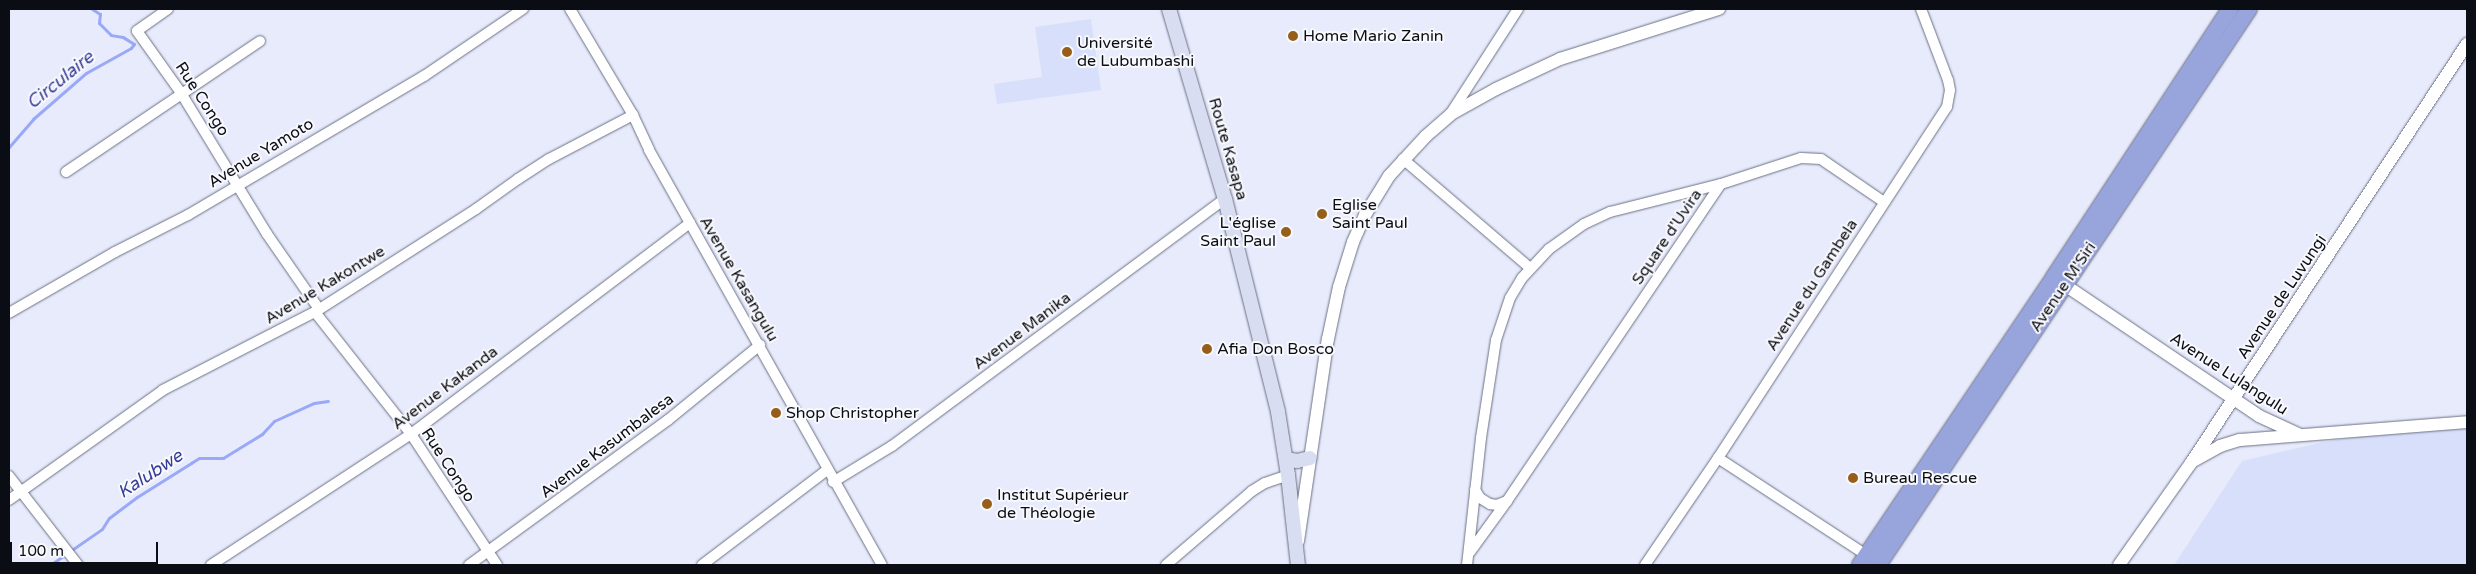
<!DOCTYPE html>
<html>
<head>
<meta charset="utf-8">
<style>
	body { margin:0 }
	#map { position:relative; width:2476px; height:574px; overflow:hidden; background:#e7ebfc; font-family:"Varela Round",sans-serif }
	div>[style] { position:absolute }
	.built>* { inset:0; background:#d8dffb }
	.stream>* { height:3px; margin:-1.5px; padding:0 1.5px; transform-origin:1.5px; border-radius:1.5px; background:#99a9f8 }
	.roads { filter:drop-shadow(0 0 1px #6b7082) drop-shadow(0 0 1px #6b7082) }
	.minor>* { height:10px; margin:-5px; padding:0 5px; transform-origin:5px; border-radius:5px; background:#fff }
	.tertiary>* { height:12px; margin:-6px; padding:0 6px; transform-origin:6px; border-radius:6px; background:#fff }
	.secondary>* { height:14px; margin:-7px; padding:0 7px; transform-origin:7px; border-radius:7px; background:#d9ddf2 }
	.trunk>* { height:16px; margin:-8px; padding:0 8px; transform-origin:8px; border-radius:8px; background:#98a4dc }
	.dots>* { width:14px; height:14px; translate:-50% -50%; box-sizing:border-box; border:2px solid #f8f9fd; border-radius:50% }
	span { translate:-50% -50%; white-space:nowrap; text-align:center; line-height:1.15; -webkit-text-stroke:4px #f8f9fd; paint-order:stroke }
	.poi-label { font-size:16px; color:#0b0d14 }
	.left { translate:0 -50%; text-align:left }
	.right { translate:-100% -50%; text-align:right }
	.street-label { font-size:16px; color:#0b0d14 }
	.water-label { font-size:18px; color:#363d97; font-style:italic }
	.frame { position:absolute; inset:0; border:10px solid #0b0d14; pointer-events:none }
	.scale { position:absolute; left:10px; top:542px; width:148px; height:22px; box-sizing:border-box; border:2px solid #0b0d14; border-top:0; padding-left:6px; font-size:15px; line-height:18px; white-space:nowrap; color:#0b0d14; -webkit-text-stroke:4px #f8f9fd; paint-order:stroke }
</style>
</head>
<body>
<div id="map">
	<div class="built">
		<i style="clip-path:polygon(1091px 19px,1101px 90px,997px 104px,994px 84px,1042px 77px,1035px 27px)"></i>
		<i style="clip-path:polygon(2467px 419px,2467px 565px,2174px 565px,2242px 461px,2319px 443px)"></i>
	</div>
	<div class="stream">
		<i style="left:9px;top:147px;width:37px;rotate:-49deg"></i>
		<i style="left:33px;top:119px;width:70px;rotate:-41deg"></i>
		<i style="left:86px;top:73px;width:51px;rotate:-29.1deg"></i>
		<i style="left:131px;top:48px;width:5px;rotate:-53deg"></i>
		<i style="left:134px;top:44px;width:13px;rotate:-148deg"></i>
		<i style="left:123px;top:37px;width:12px;rotate:-171deg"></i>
		<i style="left:111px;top:35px;width:17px;rotate:-135deg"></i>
		<i style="left:99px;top:23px;width:9px;rotate:-84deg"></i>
		<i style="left:100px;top:14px;width:9px;rotate:-148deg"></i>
		<i style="left:50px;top:565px;width:63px;rotate:-34.7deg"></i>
		<i style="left:102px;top:529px;width:13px;rotate:-58deg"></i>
		<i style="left:109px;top:518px;width:35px;rotate:-37deg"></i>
		<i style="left:137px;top:497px;width:64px;rotate:-32.2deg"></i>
		<i style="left:191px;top:463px;width:9px;rotate:-32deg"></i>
		<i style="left:199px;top:458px;width:24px"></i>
		<i style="left:223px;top:458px;width:46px;rotate:-31.6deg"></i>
		<i style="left:262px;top:434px;width:18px;rotate:-47deg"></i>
		<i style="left:274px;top:421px;width:44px;rotate:-24.2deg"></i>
		<i style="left:314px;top:403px;width:14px;rotate:-8deg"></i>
	</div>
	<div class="roads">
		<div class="minor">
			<i style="left:168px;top:9px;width:38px;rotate:145deg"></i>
			<i style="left:137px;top:31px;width:76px;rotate:54.6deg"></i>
			<i style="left:181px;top:93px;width:165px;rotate:58.6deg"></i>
			<i style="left:267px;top:234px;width:91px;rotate:55.3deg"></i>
			<i style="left:570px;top:9px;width:123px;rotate:59.3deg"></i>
			<i style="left:633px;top:115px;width:38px;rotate:65deg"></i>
			<i style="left:649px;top:150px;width:476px;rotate:60.7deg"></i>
			<i style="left:1451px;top:113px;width:124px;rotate:-57.2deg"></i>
			<i style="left:1403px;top:159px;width:167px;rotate:40.6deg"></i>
			<i style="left:66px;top:172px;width:234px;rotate:-34deg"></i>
			<i style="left:315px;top:312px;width:155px;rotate:51.8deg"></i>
			<i style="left:411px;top:434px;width:157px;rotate:56.7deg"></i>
			<i style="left:9px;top:313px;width:122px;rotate:-29.9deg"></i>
			<i style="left:115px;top:252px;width:82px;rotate:-26.9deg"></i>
			<i style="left:188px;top:215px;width:274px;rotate:-30.5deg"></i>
			<i style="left:424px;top:76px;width:120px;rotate:-34.1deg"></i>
			<i style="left:1718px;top:458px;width:177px;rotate:33.2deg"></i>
			<i style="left:9px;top:476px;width:113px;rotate:52.2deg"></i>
			<i style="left:833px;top:482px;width:69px;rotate:-31.4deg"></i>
			<i style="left:892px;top:446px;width:415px;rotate:-36.6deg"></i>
			<i style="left:1475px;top:490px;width:9px;rotate:58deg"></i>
			<i style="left:1480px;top:498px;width:12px;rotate:31deg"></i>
			<i style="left:1490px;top:504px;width:7px;rotate:8deg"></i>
			<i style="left:1497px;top:505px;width:11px;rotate:-22deg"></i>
			<i style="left:9px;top:500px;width:189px;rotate:-35.5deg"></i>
			<i style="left:163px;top:390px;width:171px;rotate:-27.2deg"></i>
			<i style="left:315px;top:312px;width:191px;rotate:-32.6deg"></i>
			<i style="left:476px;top:209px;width:52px;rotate:-35.5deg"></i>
			<i style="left:518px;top:179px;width:37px;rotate:-33deg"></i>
			<i style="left:549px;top:159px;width:95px;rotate:-27.6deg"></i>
			<i style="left:1470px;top:552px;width:63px;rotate:-54deg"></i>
			<i style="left:1507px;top:501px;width:382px;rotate:-56deg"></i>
			<i style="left:211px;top:565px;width:239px;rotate:-33.2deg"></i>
			<i style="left:411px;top:434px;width:350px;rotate:-37.1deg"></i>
			<i style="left:469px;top:565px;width:246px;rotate:-36.1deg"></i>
			<i style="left:668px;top:420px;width:119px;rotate:-39.2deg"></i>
			<i style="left:702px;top:565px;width:157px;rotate:-37.2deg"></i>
			<i style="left:1166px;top:565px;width:113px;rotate:-40.7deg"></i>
			<i style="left:1252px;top:491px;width:15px;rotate:-32deg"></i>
			<i style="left:1265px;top:483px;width:24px;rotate:-19deg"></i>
			<i style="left:1467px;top:565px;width:128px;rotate:-83.7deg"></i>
			<i style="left:1481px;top:438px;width:99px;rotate:-81.3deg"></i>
			<i style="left:1496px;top:340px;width:44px;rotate:-71.6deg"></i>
			<i style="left:1510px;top:298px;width:23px;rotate:-59deg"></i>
			<i style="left:1522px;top:278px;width:40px;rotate:-47deg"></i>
			<i style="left:1549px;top:249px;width:43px;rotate:-35.5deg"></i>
			<i style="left:1584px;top:224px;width:29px;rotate:-25deg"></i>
			<i style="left:1610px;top:212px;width:114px;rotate:-14.2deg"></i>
			<i style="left:1721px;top:184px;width:84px;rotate:-18deg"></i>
			<i style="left:1801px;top:158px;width:20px;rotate:3deg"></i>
			<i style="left:1821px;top:159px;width:76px;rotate:34.3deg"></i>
			<i style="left:1645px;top:565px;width:130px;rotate:-55.7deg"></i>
			<i style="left:1718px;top:458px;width:419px;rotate:-56.9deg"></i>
			<i style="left:1947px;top:107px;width:17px;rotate:-80deg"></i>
			<i style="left:1950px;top:90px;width:10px;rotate:-101deg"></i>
			<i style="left:1948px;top:80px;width:76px;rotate:-110.8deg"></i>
		</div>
		<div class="tertiary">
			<i style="left:2059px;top:281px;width:241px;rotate:34deg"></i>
			<i style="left:2259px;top:416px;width:43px;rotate:24.8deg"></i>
			<i style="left:2195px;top:460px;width:29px;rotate:-29deg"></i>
			<i style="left:2220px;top:446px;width:21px;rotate:-17deg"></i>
			<i style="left:2240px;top:440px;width:228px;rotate:-4.5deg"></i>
			<i style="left:1298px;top:541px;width:204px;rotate:-81.6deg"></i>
			<i style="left:1328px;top:339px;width:53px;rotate:-78.1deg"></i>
			<i style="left:1339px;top:287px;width:47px;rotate:-72.7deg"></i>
			<i style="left:1353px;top:242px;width:30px;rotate:-66deg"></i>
			<i style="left:1365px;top:215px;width:46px;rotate:-58.4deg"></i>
			<i style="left:1389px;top:176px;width:54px;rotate:-47.2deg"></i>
			<i style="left:1426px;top:136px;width:33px;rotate:-41deg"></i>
			<i style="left:1451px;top:114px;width:51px;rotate:-29.1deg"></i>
			<i style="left:1496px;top:89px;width:71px;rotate:-25.1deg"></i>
			<i style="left:1560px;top:59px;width:167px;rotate:-17.5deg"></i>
			<i style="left:2119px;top:565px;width:125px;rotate:-54.8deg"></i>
			<i style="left:2191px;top:463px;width:502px;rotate:-56.63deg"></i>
		</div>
		<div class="secondary">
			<i style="left:1169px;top:9px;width:198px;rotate:73.6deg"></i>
			<i style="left:1225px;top:199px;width:219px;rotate:76deg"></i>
			<i style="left:1278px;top:412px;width:64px;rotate:81deg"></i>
			<i style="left:1288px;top:475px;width:91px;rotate:83.7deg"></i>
			<i style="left:1286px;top:459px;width:11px;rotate:10deg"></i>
			<i style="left:1297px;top:461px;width:13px;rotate:-13deg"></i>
		</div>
		<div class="trunk">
			<i style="left:1860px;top:565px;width:347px;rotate:-56deg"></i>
			<i style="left:2054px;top:277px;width:321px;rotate:-56.7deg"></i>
			<i style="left:1878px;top:565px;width:668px;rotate:-56.29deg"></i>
		</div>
	</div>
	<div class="dots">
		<i style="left:1293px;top:36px;background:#975d1a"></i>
		<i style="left:1067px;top:52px;background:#975d1a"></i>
		<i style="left:1322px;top:214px;background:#975d1a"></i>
		<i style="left:1286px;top:232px;background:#975d1a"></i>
		<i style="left:1207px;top:349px;background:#975d1a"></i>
		<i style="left:776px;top:413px;background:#975d1a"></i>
		<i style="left:1853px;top:478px;background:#975d1a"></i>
		<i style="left:987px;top:504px;background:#975d1a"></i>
	</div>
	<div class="poi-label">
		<span class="left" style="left:1303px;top:36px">Home Mario Zanin</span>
		<span class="left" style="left:1077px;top:52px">Université<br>de Lubumbashi</span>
		<span class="left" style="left:1332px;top:214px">Eglise<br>Saint Paul</span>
		<span class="right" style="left:1276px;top:232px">L'église<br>Saint Paul</span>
		<span class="left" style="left:1217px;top:349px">Afia Don Bosco</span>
		<span class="left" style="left:786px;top:413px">Shop Christopher</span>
		<span class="left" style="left:1863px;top:478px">Bureau Rescue</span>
		<span class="left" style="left:997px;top:504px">Institut Supérieur<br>de Théologie</span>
	</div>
	<div class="street-label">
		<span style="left:202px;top:99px;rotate:57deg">Rue Congo</span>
		<span style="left:1228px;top:149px;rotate:74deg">Route Kasapa</span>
		<span style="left:261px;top:153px;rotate:-31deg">Avenue Yamoto</span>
		<span style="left:1667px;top:237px;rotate:-56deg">Square d'Uvira</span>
		<span style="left:739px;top:279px;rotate:60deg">Avenue Kasangulu</span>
		<span style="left:325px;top:285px;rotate:-31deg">Avenue Kakontwe</span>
		<span style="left:1812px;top:285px;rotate:-57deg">Avenue du Gambela</span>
		<span style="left:2063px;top:287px;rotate:-56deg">Avenue M'Siri</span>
		<span style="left:2282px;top:297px;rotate:-56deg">Avenue de Luvungi</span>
		<span style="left:1022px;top:331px;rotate:-37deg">Avenue Manika</span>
		<span style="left:2229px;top:374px;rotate:33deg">Avenue Lulangulu</span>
		<span style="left:445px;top:388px;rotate:-37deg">Avenue Kakanda</span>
		<span style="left:607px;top:446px;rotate:-37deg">Avenue Kasumbalesa</span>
		<span style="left:448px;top:465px;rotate:57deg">Rue Congo</span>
	</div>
	<div class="water-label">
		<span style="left:60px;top:80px;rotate:-39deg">Circulaire</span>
		<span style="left:150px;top:474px;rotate:-33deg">Kalubwe</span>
	</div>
	<div class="frame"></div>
	<div class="scale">100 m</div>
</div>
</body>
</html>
